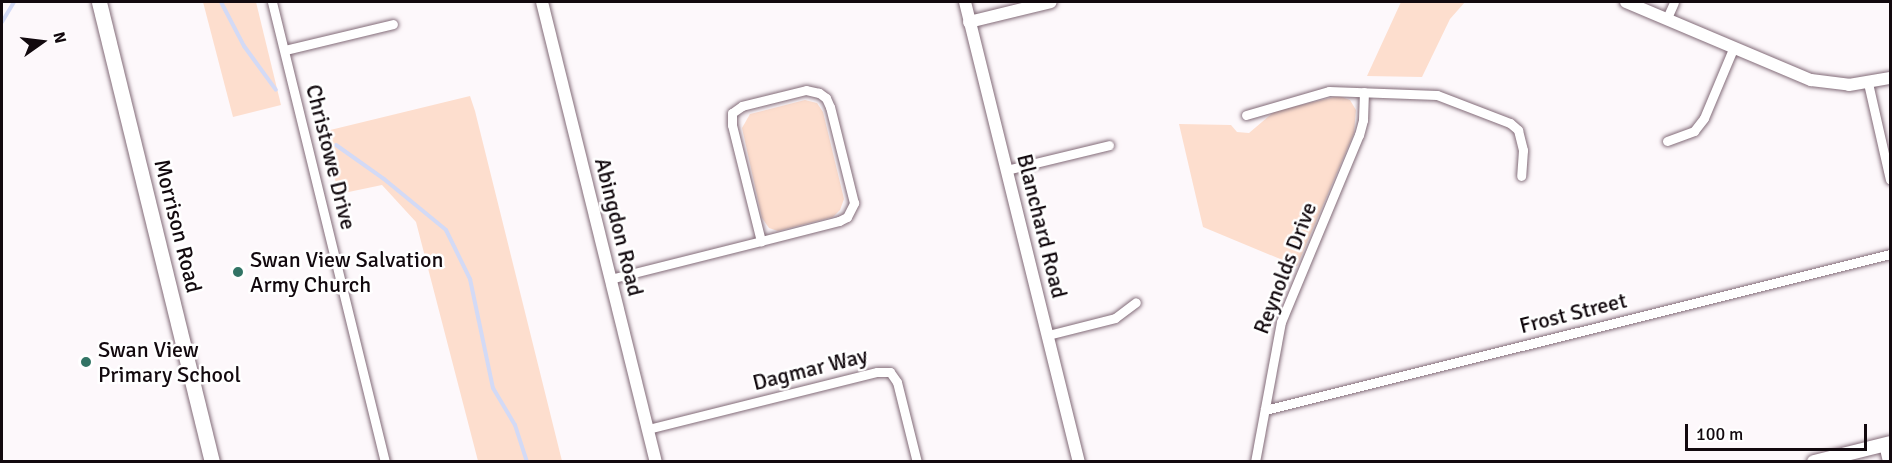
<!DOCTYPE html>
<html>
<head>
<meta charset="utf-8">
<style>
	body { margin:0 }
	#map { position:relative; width:1892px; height:463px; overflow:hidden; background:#fdf8fb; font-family:Signika,sans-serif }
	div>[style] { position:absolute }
	.green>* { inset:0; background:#fddece }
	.stream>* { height:4px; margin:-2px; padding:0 2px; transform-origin:2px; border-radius:2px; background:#d3daf6 }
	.roads { filter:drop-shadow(0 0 2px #826b78) drop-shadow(0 0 2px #826b78) }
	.minor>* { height:9px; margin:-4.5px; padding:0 4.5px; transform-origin:4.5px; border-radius:4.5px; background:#fff }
	.tertiary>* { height:12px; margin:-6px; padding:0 6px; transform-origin:6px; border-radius:6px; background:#fff }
	.secondary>* { height:14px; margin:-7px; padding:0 7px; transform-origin:7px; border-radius:7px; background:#fff }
	.primary>* { height:15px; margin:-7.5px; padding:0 7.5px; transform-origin:7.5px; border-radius:7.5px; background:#fff }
	.dots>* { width:16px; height:16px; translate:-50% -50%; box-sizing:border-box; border:3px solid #fff; border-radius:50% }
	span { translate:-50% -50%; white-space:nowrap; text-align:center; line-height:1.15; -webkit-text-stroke:5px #fff; paint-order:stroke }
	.street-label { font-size:22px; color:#12090e }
	.poi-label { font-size:22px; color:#12090e }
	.left { translate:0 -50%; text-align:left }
	.frame { position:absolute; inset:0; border:3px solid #12090e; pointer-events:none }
	.north { position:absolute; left:12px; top:12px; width:60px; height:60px; -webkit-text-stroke:4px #fff; paint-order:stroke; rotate:76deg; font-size:16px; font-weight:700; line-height:24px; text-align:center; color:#12090e }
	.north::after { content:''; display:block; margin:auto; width:21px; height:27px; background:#12090e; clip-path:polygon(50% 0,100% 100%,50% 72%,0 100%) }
	.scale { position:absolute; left:1685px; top:424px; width:182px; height:27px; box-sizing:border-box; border:3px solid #12090e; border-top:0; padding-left:8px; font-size:18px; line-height:21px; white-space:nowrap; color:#12090e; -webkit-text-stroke:4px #fff; paint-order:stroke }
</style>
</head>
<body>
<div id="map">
	<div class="green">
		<i style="clip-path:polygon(203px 2px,256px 2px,281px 105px,233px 117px)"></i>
		<i style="clip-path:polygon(1401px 2px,1465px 2px,1450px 19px,1422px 77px,1367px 76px)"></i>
		<i style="clip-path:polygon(470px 96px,475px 111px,562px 461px,478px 461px,416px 222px,382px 185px,339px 194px,322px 132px)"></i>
		<i style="clip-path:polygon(1339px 96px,1350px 100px,1356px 110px,1354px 133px,1297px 266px,1203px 227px,1179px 124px,1231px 125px,1237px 132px,1249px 133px,1275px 111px)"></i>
		<i style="clip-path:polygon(805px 100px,817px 103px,823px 112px,844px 199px,840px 210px,833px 217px,778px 231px,769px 228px,762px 218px,742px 128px,750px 114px)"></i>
	</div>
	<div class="stream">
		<i style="left:221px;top:2px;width:50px;rotate:62.4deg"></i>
		<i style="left:244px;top:46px;width:54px;rotate:54deg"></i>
		<i style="left:2px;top:22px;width:23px;rotate:-59deg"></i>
		<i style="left:336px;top:145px;width:59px;rotate:35.3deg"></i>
		<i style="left:384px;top:179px;width:80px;rotate:39.4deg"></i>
		<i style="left:446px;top:230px;width:55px;rotate:63.9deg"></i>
		<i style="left:470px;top:279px;width:111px;rotate:78.1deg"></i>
		<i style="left:493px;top:388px;width:43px;rotate:59.3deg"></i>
		<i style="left:515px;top:425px;width:39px;rotate:72deg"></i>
	</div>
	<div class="roads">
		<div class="minor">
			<i style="left:272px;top:2px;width:474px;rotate:76.2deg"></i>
			<i style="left:1667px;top:18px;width:17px;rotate:-66deg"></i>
			<i style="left:285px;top:50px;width:111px;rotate:-13.5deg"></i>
			<i style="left:1868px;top:83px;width:99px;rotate:77.2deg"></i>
			<i style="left:1246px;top:115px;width:86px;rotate:-16.1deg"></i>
			<i style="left:1329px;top:91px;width:108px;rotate:2.1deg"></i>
			<i style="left:1437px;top:95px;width:78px;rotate:21deg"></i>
			<i style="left:1510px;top:123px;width:11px;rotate:41deg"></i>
			<i style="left:1518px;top:130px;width:21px;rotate:76deg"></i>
			<i style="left:1523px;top:150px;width:26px;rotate:94deg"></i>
			<i style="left:1667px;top:141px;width:29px;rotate:-20deg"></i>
			<i style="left:1694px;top:131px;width:16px;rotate:-52deg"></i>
			<i style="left:1704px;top:118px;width:75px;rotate:-67.2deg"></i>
			<i style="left:1006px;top:170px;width:106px;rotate:-13.6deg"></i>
			<i style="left:610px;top:279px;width:156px;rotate:-14.1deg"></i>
			<i style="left:761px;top:241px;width:81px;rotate:-14.4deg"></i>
			<i style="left:839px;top:221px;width:9px;rotate:-27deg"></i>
			<i style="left:847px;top:217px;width:16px;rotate:-63deg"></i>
			<i style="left:854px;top:203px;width:99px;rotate:-104deg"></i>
			<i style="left:830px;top:107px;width:10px;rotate:-114deg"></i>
			<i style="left:826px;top:98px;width:9px;rotate:-144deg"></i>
			<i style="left:819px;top:93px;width:13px;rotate:-167deg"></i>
			<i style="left:806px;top:90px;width:66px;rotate:166deg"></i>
			<i style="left:742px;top:106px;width:12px;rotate:145deg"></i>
			<i style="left:732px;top:113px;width:12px;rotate:90deg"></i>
			<i style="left:732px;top:125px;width:120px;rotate:76deg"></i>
			<i style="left:1048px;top:335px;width:69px;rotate:-14.2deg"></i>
			<i style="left:1115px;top:318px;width:26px;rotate:-37deg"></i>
			<i style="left:1265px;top:410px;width:644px;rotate:-14.01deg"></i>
			<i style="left:648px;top:429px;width:236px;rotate:-14deg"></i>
			<i style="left:877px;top:372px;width:13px"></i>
			<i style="left:890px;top:372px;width:12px;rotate:55deg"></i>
			<i style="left:897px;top:382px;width:82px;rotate:76deg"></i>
			<i style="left:1883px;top:444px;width:18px;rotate:77deg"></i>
			<i style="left:1255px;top:462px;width:142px;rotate:-79.5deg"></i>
			<i style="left:1281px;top:322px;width:203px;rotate:-67.4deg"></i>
			<i style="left:1359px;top:135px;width:16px;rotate:-75deg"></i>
			<i style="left:1363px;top:120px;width:28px;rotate:-88deg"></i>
		</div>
		<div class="tertiary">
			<i style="left:542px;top:2px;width:474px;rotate:76.1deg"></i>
			<i style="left:965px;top:2px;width:474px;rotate:76.1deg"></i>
			<i style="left:1626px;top:2px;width:201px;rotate:22.9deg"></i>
			<i style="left:1811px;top:80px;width:38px;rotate:7deg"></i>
			<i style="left:1849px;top:85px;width:42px;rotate:-9.7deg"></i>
			<i style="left:969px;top:22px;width:84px;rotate:-13.7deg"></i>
		</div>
		<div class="secondary">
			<i style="left:1814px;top:462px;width:78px;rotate:-14deg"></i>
		</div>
		<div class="primary">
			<i style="left:99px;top:2px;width:474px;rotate:76.2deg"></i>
		</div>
	</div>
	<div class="dots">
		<i style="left:238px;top:272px;background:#327465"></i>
		<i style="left:86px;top:362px;background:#327465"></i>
	</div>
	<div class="street-label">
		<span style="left:331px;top:157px;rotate:76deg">Christowe Drive</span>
		<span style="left:178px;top:226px;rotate:76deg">Morrison Road</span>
		<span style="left:1042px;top:226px;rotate:76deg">Blanchard Road</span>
		<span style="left:619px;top:227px;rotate:76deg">Abingdon Road</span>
		<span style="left:1285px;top:268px;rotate:-69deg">Reynolds Drive</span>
		<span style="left:1573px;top:313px;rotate:-14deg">Frost Street</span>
		<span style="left:810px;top:369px;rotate:-14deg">Dagmar Way</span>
	</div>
	<div class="poi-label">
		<span class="left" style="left:250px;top:272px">Swan View Salvation<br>Army Church</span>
		<span class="left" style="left:98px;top:362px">Swan View<br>Primary School</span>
	</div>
	<div class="frame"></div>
	<div class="north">N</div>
	<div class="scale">100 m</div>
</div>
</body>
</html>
